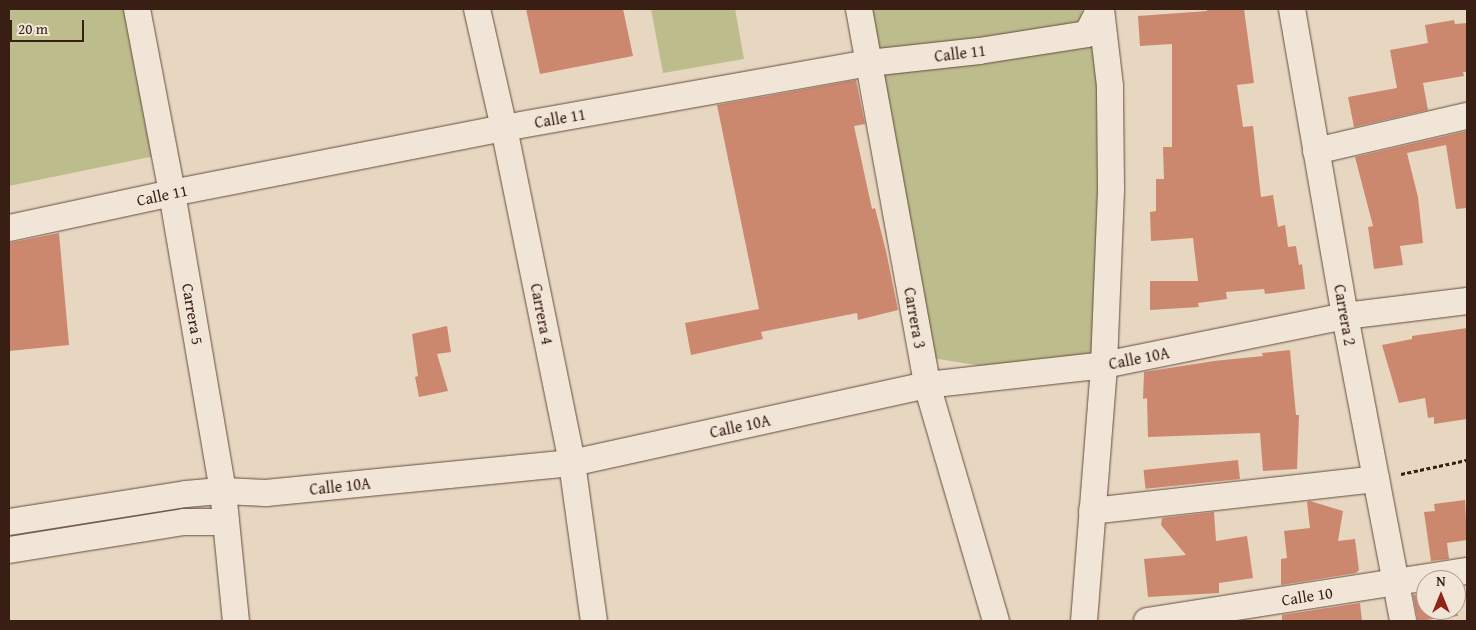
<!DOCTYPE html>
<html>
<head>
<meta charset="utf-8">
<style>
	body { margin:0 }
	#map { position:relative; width:1476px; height:630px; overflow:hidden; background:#e8d7c0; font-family:"Gentium Book Plus",serif }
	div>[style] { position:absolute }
	.green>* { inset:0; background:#bdbc8d }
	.building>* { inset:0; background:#cc876f; transform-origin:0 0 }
	.path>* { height:3px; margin-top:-1.5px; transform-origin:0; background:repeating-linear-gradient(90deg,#391e13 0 4px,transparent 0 6.5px) }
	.roads { filter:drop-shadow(0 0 1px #654c3e) drop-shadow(0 0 1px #654c3e) }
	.minor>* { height:26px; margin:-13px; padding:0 13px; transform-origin:13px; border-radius:13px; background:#f0e5d6 }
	span { translate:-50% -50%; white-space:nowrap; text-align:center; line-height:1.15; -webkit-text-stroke:5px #f0e5d6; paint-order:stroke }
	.street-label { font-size:16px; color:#391e13 }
	.frame { position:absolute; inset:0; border:10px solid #391e13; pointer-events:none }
	.north { position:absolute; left:1416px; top:570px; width:50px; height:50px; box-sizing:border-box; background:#f0e5d6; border:1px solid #a79588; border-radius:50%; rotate:0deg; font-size:14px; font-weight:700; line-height:20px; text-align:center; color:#391e13 }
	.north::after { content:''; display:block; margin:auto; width:18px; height:22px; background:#8f2418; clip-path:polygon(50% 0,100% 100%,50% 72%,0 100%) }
	.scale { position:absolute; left:10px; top:20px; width:74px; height:22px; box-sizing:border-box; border:2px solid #391e13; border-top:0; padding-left:6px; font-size:15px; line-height:18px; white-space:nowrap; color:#391e13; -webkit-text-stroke:4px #f0e5d6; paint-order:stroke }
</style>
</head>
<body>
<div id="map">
	<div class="green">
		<i style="clip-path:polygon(9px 9px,133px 9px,164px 154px,9px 186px)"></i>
		<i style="clip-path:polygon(651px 9px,735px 9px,744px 59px,663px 73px)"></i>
		<i style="clip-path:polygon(868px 9px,1082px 9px,1084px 31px,943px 48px,877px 48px)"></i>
		<i style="clip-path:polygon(1094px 36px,1104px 183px,1098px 361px,982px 366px,932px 358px,878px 67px)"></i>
	</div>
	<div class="building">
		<i style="clip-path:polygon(526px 9px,623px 9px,633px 56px,540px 74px)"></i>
		<i style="clip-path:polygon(1207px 9px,1244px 9px,1254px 83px,1237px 85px,1243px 127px,1253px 126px,1261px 197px,1273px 195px,1278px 227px,1285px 225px,1288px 247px,1296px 246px,1299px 265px,1302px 264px,1305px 289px,1265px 294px,1264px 289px,1226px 292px,1227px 299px,1198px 303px,1199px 307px,1150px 310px,1150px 281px,1198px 281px,1193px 238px,1151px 241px,1150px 212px,1156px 211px,1156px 179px,1164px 179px,1163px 147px,1172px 147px,1172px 44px,1140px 46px,1138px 16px,1207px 11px)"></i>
		<i style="clip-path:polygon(1454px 20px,1455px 24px,1467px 23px,1467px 72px,1463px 72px,1464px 76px,1423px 83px,1428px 110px,1354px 127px,1348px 97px,1397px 88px,1390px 50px,1428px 43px,1425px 25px)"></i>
		<i style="clip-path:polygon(856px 80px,865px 124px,854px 126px,872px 209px,875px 208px,886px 251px,898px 310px,858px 320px,857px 313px,761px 332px,763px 339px,691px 355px,685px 323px,759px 309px,717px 105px)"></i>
		<i style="clip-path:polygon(1467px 131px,1467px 208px,1456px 209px,1446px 145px,1407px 153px,1418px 197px,1423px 243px,1400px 246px,1403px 265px,1374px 269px,1368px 227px,1373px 226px,1355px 157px)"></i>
		<i style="clip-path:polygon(59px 233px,69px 345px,9px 351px,9px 243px)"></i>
		<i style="clip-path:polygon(447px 326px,451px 352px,437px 354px,448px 391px,419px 397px,415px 377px,418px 376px,412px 334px)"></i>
		<i style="clip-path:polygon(1467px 328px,1467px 419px,1434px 424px,1434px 417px,1428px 418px,1425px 398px,1399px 403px,1382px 345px,1412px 339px,1412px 336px)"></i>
		<i style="clip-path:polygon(1290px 350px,1296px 415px,1299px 415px,1297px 469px,1263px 471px,1260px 433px,1148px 437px,1147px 398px,1143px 399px,1144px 372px,1214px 361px,1263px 356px,1262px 353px)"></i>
		<i style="left:1238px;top:460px;width:19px;height:95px;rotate:84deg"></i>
		<i style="clip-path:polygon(1465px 500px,1467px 540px,1447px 543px,1449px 559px,1431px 561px,1424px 512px,1435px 511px,1434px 504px)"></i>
		<i style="clip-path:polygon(1310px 501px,1343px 511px,1338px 541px,1355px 539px,1359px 570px,1356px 573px,1281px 585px,1281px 559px,1287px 558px,1284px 531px,1310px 528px,1307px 502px)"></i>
		<i style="clip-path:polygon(1214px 512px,1216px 541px,1247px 536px,1253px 578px,1219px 583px,1219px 593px,1148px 597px,1144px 559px,1186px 555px,1161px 525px,1162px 518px)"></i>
		<i style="clip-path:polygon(1426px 593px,1426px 610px,1456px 610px,1456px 605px,1458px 616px,1418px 621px,1413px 595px)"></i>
		<i style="clip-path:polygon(1360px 603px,1362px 621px,1282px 621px,1282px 615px)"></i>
	</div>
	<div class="path">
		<i style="left:1401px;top:474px;width:67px;rotate:-12deg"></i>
	</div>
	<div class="roads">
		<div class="minor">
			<i style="left:137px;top:9px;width:187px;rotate:79.2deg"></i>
			<i style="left:172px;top:193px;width:302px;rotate:80.3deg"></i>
			<i style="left:223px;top:491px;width:131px;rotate:84.3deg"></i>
			<i style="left:477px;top:9px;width:122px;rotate:77.2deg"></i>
			<i style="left:504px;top:128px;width:342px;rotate:78.5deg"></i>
			<i style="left:572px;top:463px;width:160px;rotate:82.1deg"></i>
			<i style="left:859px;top:9px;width:382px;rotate:79.7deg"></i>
			<i style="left:927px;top:385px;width:246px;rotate:73.7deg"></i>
			<i style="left:1292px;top:9px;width:312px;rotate:80.2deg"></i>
			<i style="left:1345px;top:316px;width:310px;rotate:79.2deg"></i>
			<i style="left:1316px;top:151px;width:155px;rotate:-13.1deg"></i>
			<i style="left:9px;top:228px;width:167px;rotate:-12.1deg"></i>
			<i style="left:172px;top:193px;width:338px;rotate:-11.1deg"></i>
			<i style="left:504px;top:128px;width:371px;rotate:-10.1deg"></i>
			<i style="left:869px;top:63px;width:111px;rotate:-6.2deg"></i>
			<i style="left:979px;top:51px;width:109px;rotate:-8.9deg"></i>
			<i style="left:1087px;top:34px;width:28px;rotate:-63deg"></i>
			<i style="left:1092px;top:511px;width:286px;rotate:-6.4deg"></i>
			<i style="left:9px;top:522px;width:179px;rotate:-9deg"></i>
			<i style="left:186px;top:494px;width:37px;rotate:-5deg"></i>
			<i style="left:223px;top:491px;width:43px;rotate:2.7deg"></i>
			<i style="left:266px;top:493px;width:307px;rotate:-5.6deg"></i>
			<i style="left:572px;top:463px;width:363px;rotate:-12.4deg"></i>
			<i style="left:927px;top:385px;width:178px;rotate:-6.4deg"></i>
			<i style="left:1104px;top:365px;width:246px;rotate:-11.5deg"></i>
			<i style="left:1345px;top:316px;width:123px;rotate:-7deg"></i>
			<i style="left:9px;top:550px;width:177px;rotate:-9.1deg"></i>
			<i style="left:184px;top:522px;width:42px"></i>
			<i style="left:1084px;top:621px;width:257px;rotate:-85.5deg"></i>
			<i style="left:1104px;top:365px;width:177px;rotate:-87.7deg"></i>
			<i style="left:1111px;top:188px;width:102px;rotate:-90.6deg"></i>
			<i style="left:1110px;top:86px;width:78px;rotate:-96.7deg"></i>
			<i style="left:1147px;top:621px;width:324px;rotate:-8.9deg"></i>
		</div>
	</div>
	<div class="street-label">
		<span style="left:960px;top:53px;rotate:-7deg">Calle 11</span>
		<span style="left:560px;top:118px;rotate:-10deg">Calle 11</span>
		<span style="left:162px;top:195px;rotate:-12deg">Calle 11</span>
		<span style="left:193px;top:314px;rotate:80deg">Carrera 5</span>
		<span style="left:542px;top:314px;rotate:79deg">Carrera 4</span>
		<span style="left:1345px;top:315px;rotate:80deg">Carrera 2</span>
		<span style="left:915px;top:318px;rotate:80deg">Carrera 3</span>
		<span style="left:1139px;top:358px;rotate:-11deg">Calle 10A</span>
		<span style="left:740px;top:426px;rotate:-12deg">Calle 10A</span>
		<span style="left:340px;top:486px;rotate:-6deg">Calle 10A</span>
		<span style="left:1307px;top:596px;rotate:-9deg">Calle 10</span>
	</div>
	<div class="frame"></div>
	<div class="north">N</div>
	<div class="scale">20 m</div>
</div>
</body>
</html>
